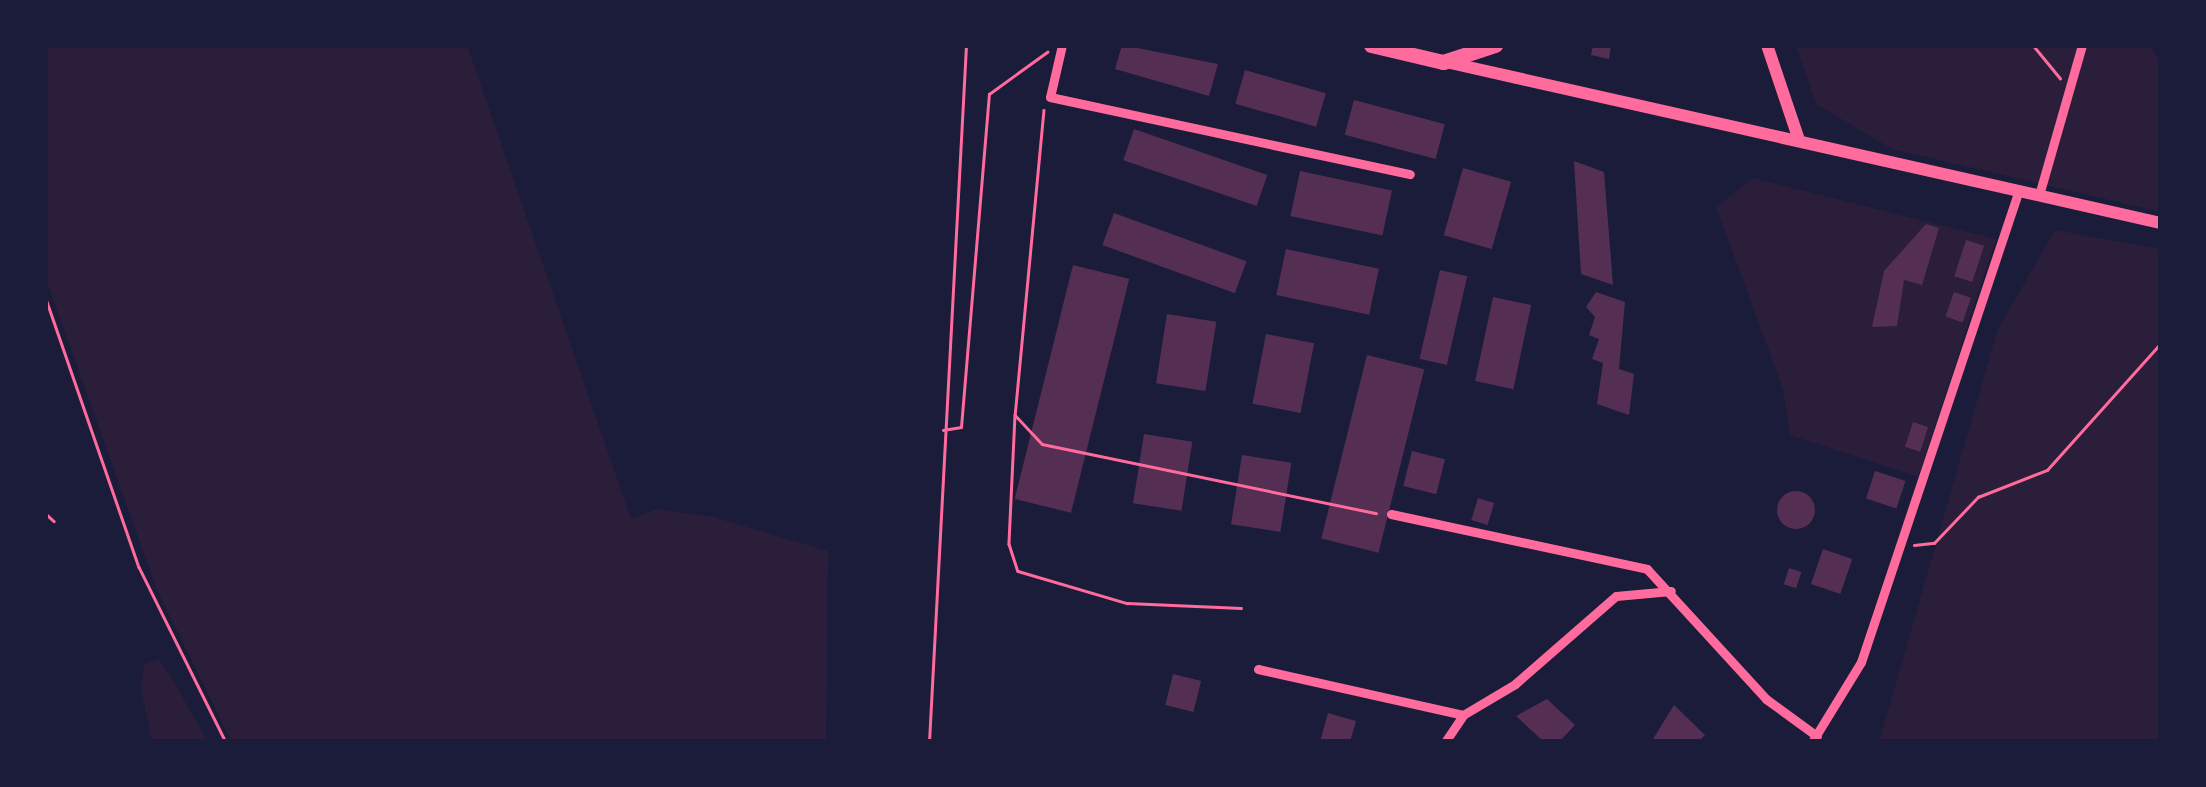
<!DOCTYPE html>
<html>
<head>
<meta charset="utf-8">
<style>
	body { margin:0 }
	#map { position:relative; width:2206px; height:787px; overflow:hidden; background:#1b1b3a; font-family:Mulish,sans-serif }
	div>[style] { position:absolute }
	.green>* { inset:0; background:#2a1e3b }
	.building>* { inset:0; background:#542f53; transform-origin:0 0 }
	.round { border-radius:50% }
	.path>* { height:2.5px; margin:-1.25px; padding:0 1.25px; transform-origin:1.25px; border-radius:1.25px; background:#ff6b9d }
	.minor>* { height:9px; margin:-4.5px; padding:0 4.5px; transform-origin:4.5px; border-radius:4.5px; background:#ff6b9d }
	.secondary>* { height:12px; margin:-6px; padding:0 6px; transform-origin:6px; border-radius:6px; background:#ff6b9d }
	.trunk>* { height:15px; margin:-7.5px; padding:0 7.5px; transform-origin:7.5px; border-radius:7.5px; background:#ff6b9d }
	span { translate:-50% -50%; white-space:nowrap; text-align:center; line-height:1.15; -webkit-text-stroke:10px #1b1b3a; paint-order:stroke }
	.frame { position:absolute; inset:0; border:48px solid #1b1b3a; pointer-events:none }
</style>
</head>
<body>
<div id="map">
	<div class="green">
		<i style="clip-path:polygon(45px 45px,467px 45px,631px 519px,657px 509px,713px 517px,828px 551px,826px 742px,232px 742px,157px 590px,45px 276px)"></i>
		<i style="clip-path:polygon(1796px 45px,2150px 45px,2161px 64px,2161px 212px,1892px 149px,1816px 104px)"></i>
		<i style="clip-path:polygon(1753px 178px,1996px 239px,1918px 477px,1790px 435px,1783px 389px,1716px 207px)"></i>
		<i style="clip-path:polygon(2055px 230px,2161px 249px,2161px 742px,1879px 742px,1997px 331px)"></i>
		<i style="clip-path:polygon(159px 659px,174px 682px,208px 742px,152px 742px,141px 689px,144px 664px)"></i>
	</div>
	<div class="building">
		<i style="clip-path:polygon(1122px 45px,1218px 64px,1209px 96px,1115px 69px)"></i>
		<i style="clip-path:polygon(1593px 45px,1611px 45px,1609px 59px,1591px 55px)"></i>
		<i style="left:1245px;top:70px;width:84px;height:35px;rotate:16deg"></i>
		<i style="left:1354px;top:100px;width:94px;height:36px;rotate:15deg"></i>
		<i style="left:1134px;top:129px;width:141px;height:33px;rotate:19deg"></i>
		<i style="clip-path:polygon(1574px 161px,1604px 172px,1613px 285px,1581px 274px)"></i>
		<i style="left:1463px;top:168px;width:50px;height:70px;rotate:16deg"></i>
		<i style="left:1300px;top:171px;width:94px;height:46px;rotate:12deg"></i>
		<i style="left:1114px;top:213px;width:141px;height:34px;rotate:20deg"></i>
		<i style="clip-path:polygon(1926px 224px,1939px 228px,1922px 285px,1904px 280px,1897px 326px,1872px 327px,1884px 271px)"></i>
		<i style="left:1966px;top:240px;width:19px;height:38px;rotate:18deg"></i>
		<i style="left:1286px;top:249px;width:95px;height:47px;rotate:12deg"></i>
		<i style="left:1073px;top:265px;width:58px;height:241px;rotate:14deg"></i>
		<i style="left:1440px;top:270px;width:28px;height:91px;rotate:13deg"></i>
		<i style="clip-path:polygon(1596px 292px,1625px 302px,1619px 369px,1634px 374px,1629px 415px,1597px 404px,1603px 363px,1592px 359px,1599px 339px,1589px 335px,1595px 317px,1586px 307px)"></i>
		<i style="left:1954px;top:292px;width:18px;height:26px;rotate:19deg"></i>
		<i style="left:1493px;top:297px;width:39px;height:86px;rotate:12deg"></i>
		<i style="left:1167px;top:314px;width:50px;height:70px;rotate:9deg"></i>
		<i style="left:1266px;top:334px;width:49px;height:71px;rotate:11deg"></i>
		<i style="left:1367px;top:355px;width:59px;height:189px;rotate:14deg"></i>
		<i style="left:1913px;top:422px;width:16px;height:26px;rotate:18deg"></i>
		<i style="left:1144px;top:434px;width:49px;height:70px;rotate:9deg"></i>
		<i style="left:1412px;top:451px;width:34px;height:36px;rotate:14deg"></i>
		<i style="left:1242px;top:455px;width:50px;height:70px;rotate:9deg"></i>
		<i style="left:1875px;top:471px;width:32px;height:29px;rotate:18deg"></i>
		<i class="round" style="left:1777px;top:491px;width:38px;height:38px"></i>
		<i style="left:1478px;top:498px;width:17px;height:23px;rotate:17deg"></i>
		<i style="left:1823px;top:549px;width:31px;height:37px;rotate:19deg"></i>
		<i style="left:1789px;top:568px;width:13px;height:17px;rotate:18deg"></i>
		<i style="left:1173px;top:674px;width:29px;height:32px;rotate:14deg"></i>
		<i style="clip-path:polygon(1547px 699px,1575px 725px,1559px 742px,1544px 742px,1516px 716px)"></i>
		<i style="clip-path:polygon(1674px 705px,1705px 735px,1698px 742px,1653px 739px)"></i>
		<i style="clip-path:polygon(1328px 713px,1356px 721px,1350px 742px,1320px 742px)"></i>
	</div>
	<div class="path">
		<i style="left:2033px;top:45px;width:43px;rotate:50.7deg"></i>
		<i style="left:1044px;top:110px;width:306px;rotate:95.4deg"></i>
		<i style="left:1015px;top:415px;width:129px;rotate:92.7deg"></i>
		<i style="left:1009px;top:544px;width:28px;rotate:72deg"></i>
		<i style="left:1018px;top:571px;width:114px;rotate:16.4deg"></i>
		<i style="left:1127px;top:603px;width:114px;rotate:2.5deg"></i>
		<i style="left:45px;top:296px;width:287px;rotate:70.9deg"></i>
		<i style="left:139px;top:567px;width:195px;rotate:63.6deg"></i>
		<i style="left:1016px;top:416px;width:38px;rotate:47deg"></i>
		<i style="left:1042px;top:444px;width:341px;rotate:11.7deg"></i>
		<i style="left:943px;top:430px;width:18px;rotate:-9deg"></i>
		<i style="left:961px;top:427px;width:334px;rotate:-85.2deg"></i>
		<i style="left:989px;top:94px;width:72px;rotate:-35.9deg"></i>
		<i style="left:45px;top:513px;width:12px;rotate:42deg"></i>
		<i style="left:1914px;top:545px;width:20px;rotate:-6deg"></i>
		<i style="left:1934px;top:543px;width:64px;rotate:-46.3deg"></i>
		<i style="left:1978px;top:497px;width:74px;rotate:-21.4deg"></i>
		<i style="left:2047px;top:470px;width:171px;rotate:-48.1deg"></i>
		<i style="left:929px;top:742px;width:698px;rotate:-86.96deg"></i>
	</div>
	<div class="minor">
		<i style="left:1062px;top:45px;width:53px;rotate:103deg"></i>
		<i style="left:1050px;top:97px;width:368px;rotate:12.1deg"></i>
		<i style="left:2039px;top:195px;width:156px;rotate:-74deg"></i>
		<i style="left:1391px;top:514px;width:262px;rotate:12.1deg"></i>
		<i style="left:1647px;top:569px;width:176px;rotate:47.5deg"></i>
		<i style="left:1766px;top:699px;width:63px;rotate:36deg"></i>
		<i style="left:1258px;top:669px;width:210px;rotate:12.6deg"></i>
		<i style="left:1445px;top:742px;width:32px;rotate:-56deg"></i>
		<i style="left:1463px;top:715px;width:61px;rotate:-30.8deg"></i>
		<i style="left:1515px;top:684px;width:134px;rotate:-41.1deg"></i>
		<i style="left:1616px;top:596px;width:55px;rotate:-5.2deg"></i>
		<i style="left:1812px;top:742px;width:94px;rotate:-58.5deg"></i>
		<i style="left:1861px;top:662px;width:497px;rotate:-71.5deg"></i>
	</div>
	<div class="secondary">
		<i style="left:1767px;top:45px;width:100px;rotate:71.4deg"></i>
		<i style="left:1446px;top:62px;width:733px;rotate:12.69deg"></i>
	</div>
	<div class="trunk">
		<i style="left:1371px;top:45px;width:74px;rotate:13.3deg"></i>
		<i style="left:1443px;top:62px;width:55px;rotate:-18.1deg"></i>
	</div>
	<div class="frame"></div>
</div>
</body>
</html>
